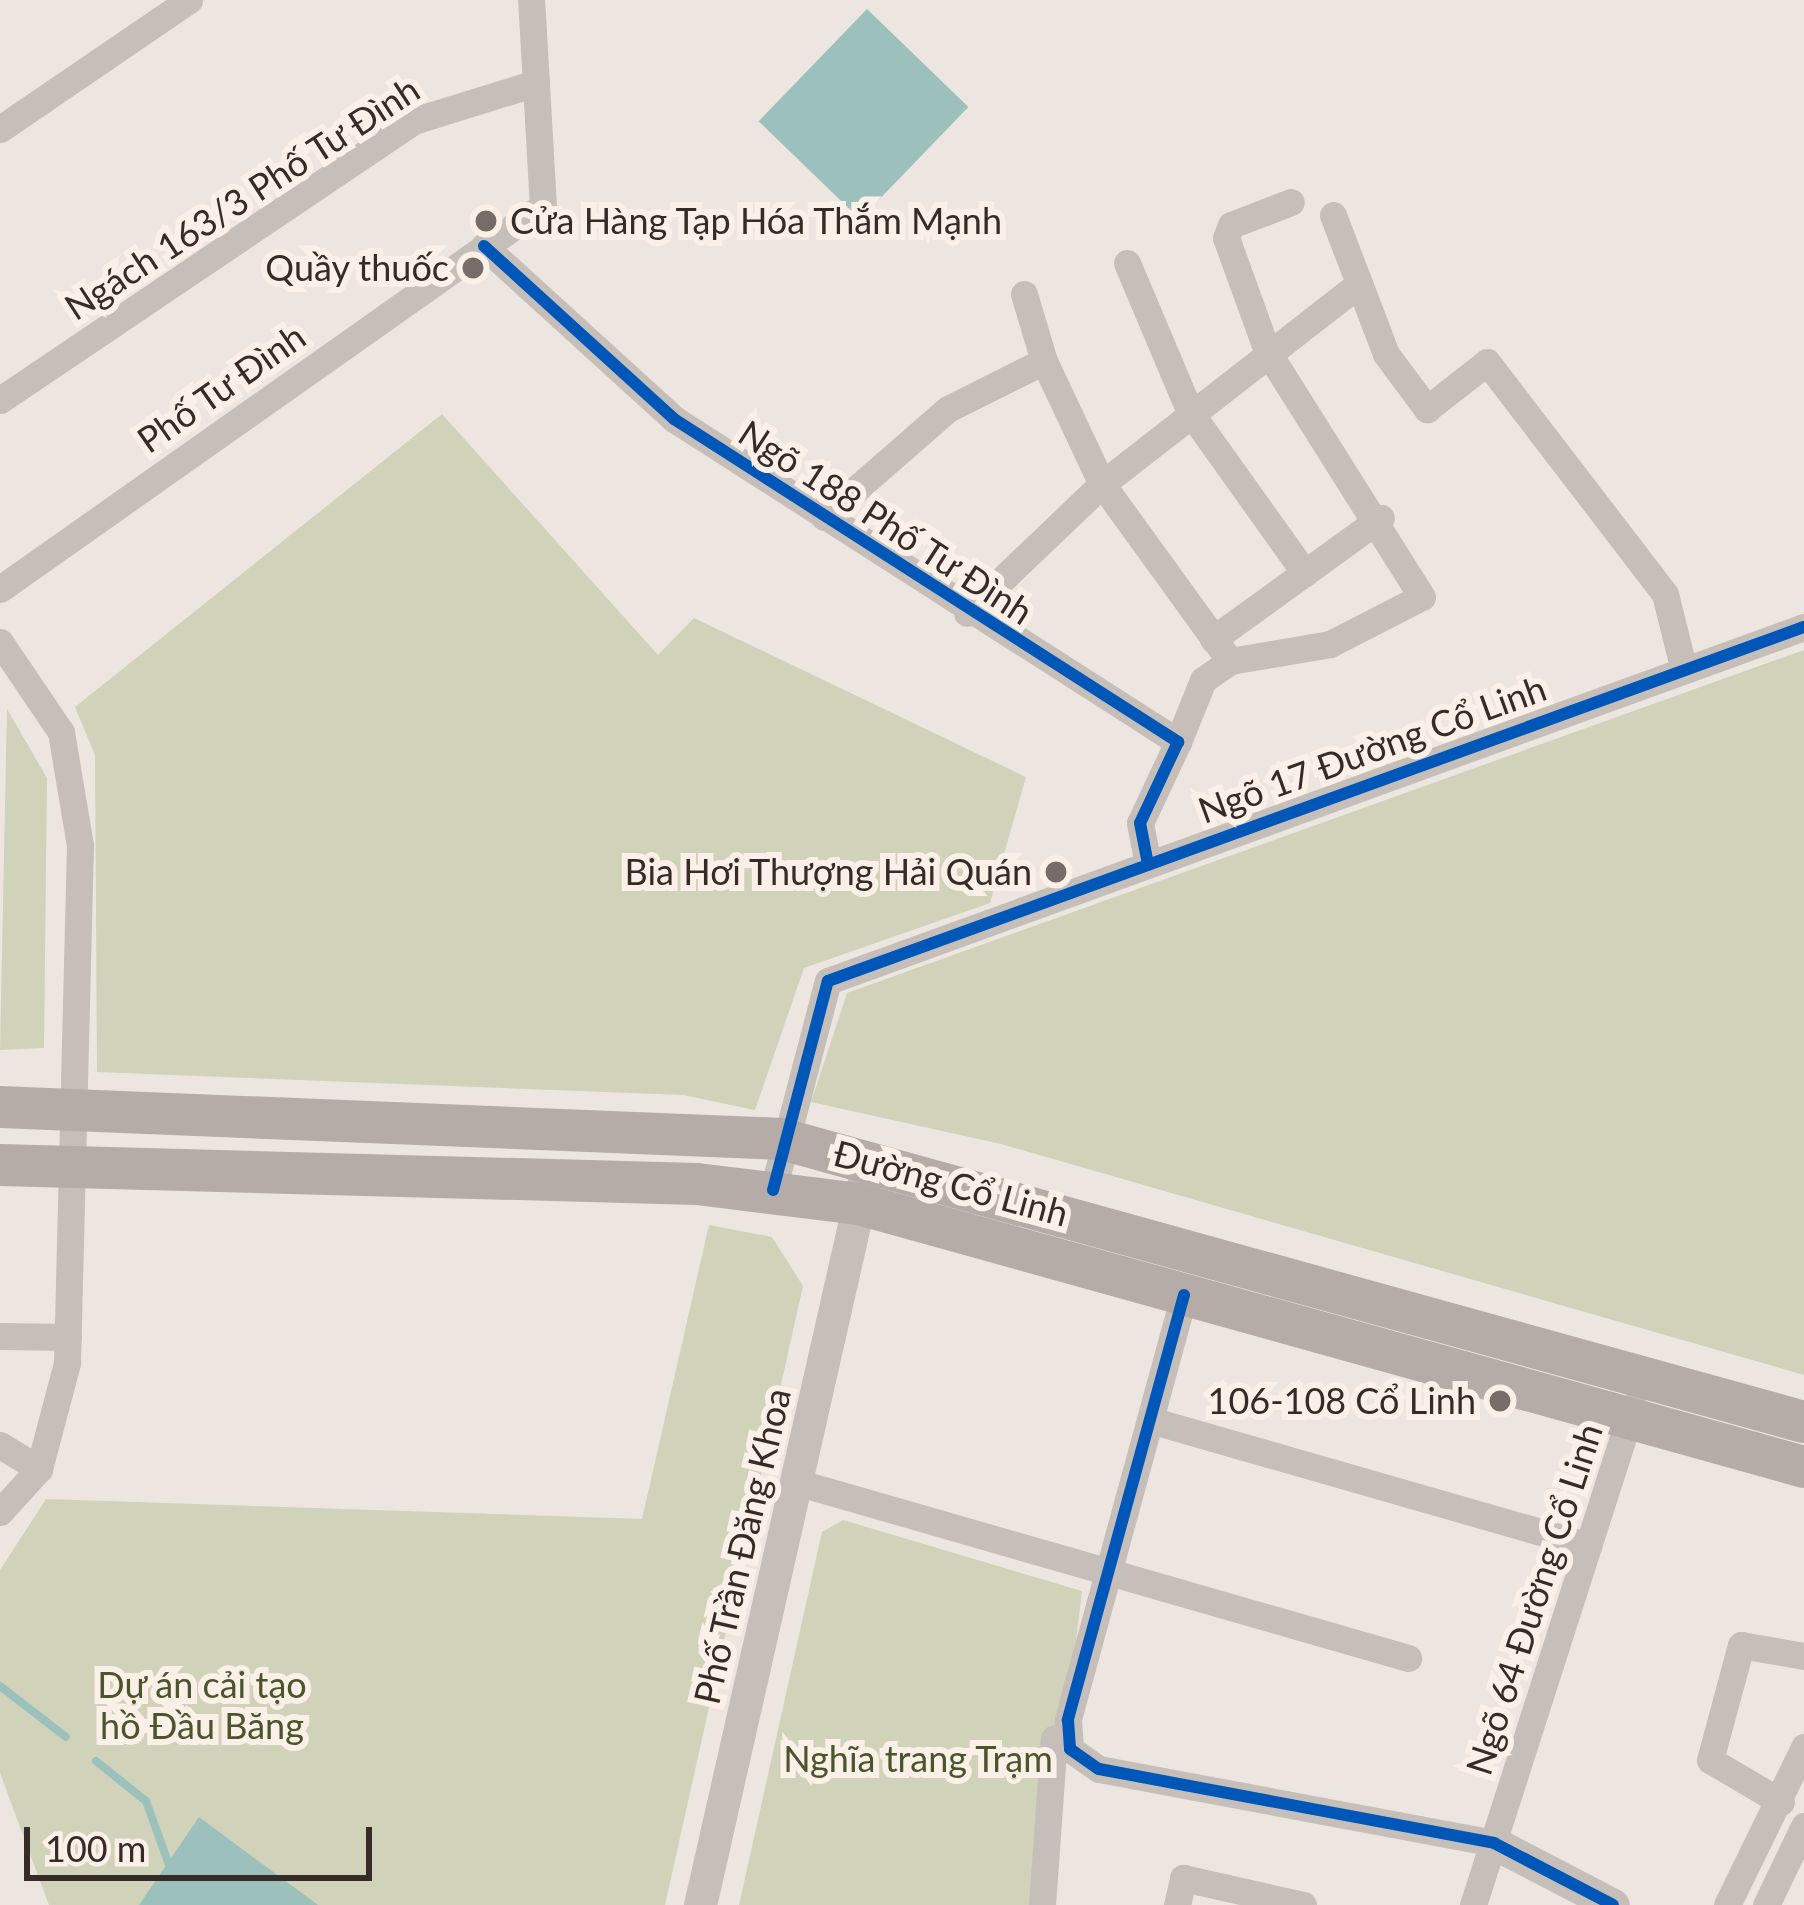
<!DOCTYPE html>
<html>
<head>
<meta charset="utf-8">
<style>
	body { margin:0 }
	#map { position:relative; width:1804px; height:1905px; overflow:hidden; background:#ede6e0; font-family:Lato,sans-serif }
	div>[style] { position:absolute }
	.green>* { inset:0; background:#d0d2ba }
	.water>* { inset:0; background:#9cc0bc; transform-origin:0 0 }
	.stream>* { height:8px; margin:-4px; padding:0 4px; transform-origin:4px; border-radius:4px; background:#9cc0bc }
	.minor>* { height:27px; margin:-13.5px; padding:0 13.5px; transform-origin:13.5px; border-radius:13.5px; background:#c6beb9 }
	.tertiary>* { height:33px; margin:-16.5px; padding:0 16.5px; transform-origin:16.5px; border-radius:16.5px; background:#c6beb9 }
	.primary>* { height:42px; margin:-21px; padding:0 21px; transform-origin:21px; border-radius:21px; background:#b5aca8 }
	.cycleway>* { height:12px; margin:-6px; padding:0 6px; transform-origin:6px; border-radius:6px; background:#0057b8 }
	.dots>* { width:33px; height:33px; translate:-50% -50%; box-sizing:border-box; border:6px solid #faf0e8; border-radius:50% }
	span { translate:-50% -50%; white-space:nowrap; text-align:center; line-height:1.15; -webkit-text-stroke:12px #faf0e8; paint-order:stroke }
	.street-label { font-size:36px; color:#372b28 }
	.poi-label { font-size:36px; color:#372b28 }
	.left { translate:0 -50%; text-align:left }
	.right { translate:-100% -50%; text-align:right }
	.park-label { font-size:36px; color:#4a552b }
	.scale { position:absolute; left:24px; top:1827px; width:348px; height:54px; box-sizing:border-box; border:6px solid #372b28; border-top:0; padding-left:15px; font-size:36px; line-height:42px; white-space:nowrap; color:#372b28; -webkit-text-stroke:9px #faf0e8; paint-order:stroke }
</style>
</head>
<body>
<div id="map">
	<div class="green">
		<i style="clip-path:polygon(442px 414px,658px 655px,694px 618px,1026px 777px,990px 903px,804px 968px,755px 1110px,683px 1095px,97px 1072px,95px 755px,75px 707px)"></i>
		<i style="clip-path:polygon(1804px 650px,1804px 1375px,1001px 1144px,811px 1102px,847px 993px)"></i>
		<i style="clip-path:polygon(7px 709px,47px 778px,44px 1048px,0 1050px)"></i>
		<i style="clip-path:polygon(709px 1225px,772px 1237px,803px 1286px,665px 1905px,49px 1905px,0 1773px,0 1570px,46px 1499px,642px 1519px)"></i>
		<i style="clip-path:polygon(843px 1520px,1082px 1591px,1044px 1905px,739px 1905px,822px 1532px)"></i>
	</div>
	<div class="water">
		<i style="left:867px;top:9px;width:141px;height:156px;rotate:44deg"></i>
		<i style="clip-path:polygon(199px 1817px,318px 1905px,139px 1905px)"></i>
	</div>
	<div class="stream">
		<i style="left:0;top:1686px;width:83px;rotate:37.7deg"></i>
		<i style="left:96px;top:1761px;width:64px;rotate:38.7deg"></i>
		<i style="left:146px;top:1801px;width:65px;rotate:70.2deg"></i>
	</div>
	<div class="minor">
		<i style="left:0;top:129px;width:229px;rotate:-34.3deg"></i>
		<i style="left:1333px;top:215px;width:149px;rotate:69.1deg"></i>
		<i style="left:1386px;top:354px;width:69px;rotate:53.3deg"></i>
		<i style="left:1427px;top:409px;width:76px;rotate:-38.1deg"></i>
		<i style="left:1487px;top:362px;width:292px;rotate:52.5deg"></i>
		<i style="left:1665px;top:594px;width:78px;rotate:76deg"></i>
		<i style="left:484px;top:246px;width:257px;rotate:42.3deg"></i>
		<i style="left:674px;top:419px;width:599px;rotate:32.65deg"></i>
		<i style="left:1178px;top:742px;width:89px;rotate:115.1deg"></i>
		<i style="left:1140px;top:823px;width:38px;rotate:79deg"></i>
		<i style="left:1127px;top:263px;width:162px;rotate:67.1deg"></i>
		<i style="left:1190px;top:412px;width:198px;rotate:54.5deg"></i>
		<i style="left:1024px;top:294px;width:70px;rotate:73.4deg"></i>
		<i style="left:0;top:400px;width:498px;rotate:-34deg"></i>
		<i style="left:413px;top:121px;width:129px;rotate:-17.2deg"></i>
		<i style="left:824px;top:517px;width:164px;rotate:-41.1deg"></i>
		<i style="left:948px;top:409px;width:107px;rotate:-26.6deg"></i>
		<i style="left:1044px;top:361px;width:136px;rotate:64.8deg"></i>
		<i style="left:1102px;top:484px;width:218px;rotate:54.1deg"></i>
		<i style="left:0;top:589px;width:664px;rotate:-35.2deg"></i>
		<i style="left:543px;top:206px;width:206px;rotate:-93.3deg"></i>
		<i style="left:967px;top:613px;width:187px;rotate:-43.7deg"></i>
		<i style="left:1102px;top:484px;width:326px;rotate:-37.9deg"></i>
		<i style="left:1213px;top:639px;width:207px;rotate:-35.8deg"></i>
		<i style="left:0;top:642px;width:109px;rotate:55.9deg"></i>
		<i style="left:61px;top:732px;width:115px;rotate:80.5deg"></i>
		<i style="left:80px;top:845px;width:518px;rotate:91.44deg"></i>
		<i style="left:67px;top:1363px;width:110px;rotate:104.8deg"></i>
		<i style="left:39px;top:1469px;width:58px;rotate:132.2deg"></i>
		<i style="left:1178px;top:742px;width:67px;rotate:-68deg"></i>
		<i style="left:1203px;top:680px;width:33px;rotate:-35deg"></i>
		<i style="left:1230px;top:661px;width:101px;rotate:-9.6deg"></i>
		<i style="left:1330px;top:644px;width:103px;rotate:-27.1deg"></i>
		<i style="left:1422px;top:597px;width:291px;rotate:-122.2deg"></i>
		<i style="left:1267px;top:351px;width:120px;rotate:-109.9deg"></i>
		<i style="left:1226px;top:238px;width:14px;rotate:-69deg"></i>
		<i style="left:1231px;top:225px;width:64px;rotate:-21deg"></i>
		<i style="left:773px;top:1190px;width:216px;rotate:-75.3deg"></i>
		<i style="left:828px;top:981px;width:1038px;rotate:-19.94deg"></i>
		<i style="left:1184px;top:1295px;width:441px;rotate:105.3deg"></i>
		<i style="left:1068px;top:1720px;width:29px;rotate:86deg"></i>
		<i style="left:1070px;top:1749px;width:35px;rotate:35deg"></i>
		<i style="left:1099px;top:1769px;width:402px;rotate:10.6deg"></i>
		<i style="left:0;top:1336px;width:68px;rotate:0.8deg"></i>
		<i style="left:1150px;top:1420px;width:456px;rotate:16deg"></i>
		<i style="left:0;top:1445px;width:46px;rotate:31.6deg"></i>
		<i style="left:796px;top:1482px;width:637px;rotate:16.04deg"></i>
		<i style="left:1781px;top:1802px;width:82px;rotate:-149.4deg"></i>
		<i style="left:1710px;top:1760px;width:119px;rotate:-74.9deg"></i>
		<i style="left:1741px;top:1645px;width:64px;rotate:9.9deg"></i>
		<i style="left:1042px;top:1905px;width:167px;rotate:-85.9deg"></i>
		<i style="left:1177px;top:1905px;width:28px;rotate:-77deg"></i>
		<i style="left:1183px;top:1878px;width:123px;rotate:12.7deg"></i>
		<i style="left:1473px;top:1905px;width:524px;rotate:-72.22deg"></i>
		<i style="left:1727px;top:1905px;width:176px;rotate:-64deg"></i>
		<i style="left:1766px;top:1905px;width:88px;rotate:-64.3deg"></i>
	</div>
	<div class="tertiary">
		<i style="left:1494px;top:1843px;width:134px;rotate:27.5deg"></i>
		<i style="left:700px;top:1905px;width:742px;rotate:-77.24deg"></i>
	</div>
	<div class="primary">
		<i style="left:0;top:1107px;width:783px;rotate:2.34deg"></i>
		<i style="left:782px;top:1139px;width:1060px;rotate:15.48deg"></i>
		<i style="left:0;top:1165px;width:697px;rotate:1.56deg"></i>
		<i style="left:697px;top:1184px;width:163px;rotate:7deg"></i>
		<i style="left:859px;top:1204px;width:981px;rotate:15.55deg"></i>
	</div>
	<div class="cycleway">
		<i style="left:484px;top:246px;width:257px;rotate:42.3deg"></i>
		<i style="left:674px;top:419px;width:599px;rotate:32.65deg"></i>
		<i style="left:1178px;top:742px;width:89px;rotate:115.1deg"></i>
		<i style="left:1140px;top:823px;width:38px;rotate:79deg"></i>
		<i style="left:773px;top:1190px;width:216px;rotate:-75.3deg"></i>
		<i style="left:828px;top:981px;width:1038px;rotate:-19.94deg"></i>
		<i style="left:1184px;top:1295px;width:441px;rotate:105.3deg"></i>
		<i style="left:1068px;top:1720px;width:29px;rotate:86deg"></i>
		<i style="left:1070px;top:1749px;width:35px;rotate:35deg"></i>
		<i style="left:1099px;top:1769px;width:402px;rotate:10.6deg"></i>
		<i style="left:1494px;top:1843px;width:134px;rotate:27.5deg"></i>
	</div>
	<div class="dots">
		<i style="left:486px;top:221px;background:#776c68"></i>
		<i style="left:473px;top:268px;background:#776c68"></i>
		<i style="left:1056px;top:872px;background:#776c68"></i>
		<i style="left:1500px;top:1401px;background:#776c68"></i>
	</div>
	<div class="street-label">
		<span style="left:242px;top:198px;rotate:-33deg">Ngách 163/3 Phố Tư Đình</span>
		<span style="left:221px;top:388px;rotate:-35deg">Phố Tư Đình</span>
		<span style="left:886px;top:522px;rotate:33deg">Ngõ 188 Phố Tư Đình</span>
		<span style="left:1372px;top:749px;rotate:-20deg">Ngõ 17 Đường Cổ Linh</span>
		<span style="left:951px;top:1183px;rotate:15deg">Đường Cổ Linh</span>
		<span style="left:742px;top:1546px;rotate:-77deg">Phố Trần Đăng Khoa</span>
		<span style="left:1534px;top:1599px;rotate:-72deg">Ngõ 64 Đường Cổ Linh</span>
	</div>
	<div class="poi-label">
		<span class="left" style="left:510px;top:221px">Cửa Hàng Tạp Hóa Thắm Mạnh</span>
		<span class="right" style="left:449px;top:268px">Quầy thuốc</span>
		<span class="right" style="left:1032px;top:872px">Bia Hơi Thượng Hải Quán</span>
		<span class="right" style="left:1476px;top:1401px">106-108 Cổ Linh</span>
	</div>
	<div class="park-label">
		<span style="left:202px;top:1705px">Dự án cải tạo<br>hồ Đầu Băng</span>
		<span style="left:918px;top:1759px">Nghĩa trang Trạm</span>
	</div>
	<div class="scale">100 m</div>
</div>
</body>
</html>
